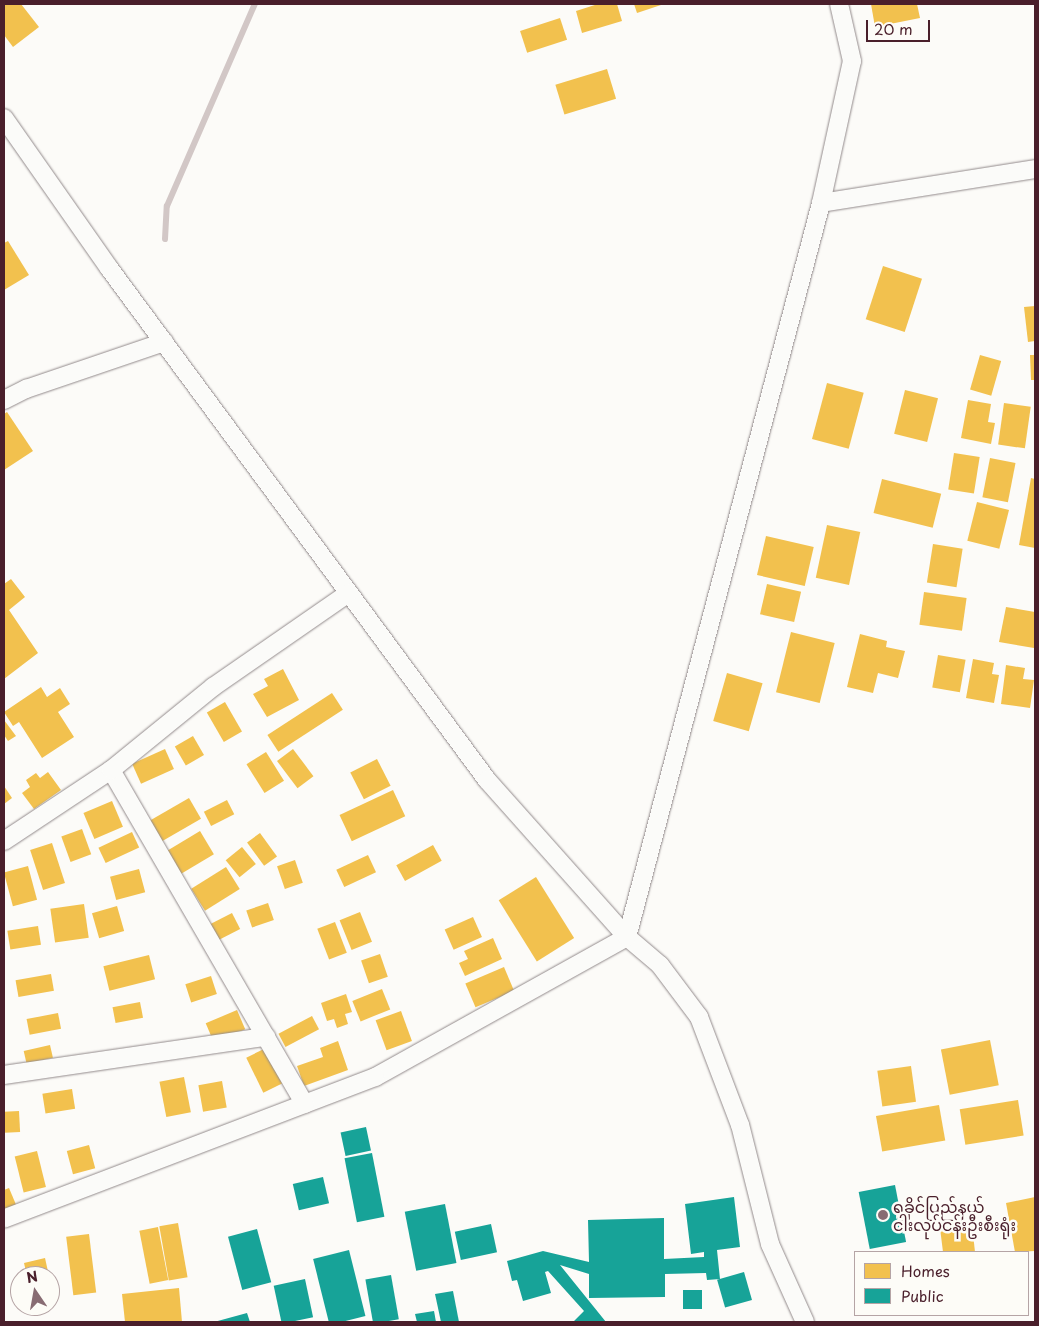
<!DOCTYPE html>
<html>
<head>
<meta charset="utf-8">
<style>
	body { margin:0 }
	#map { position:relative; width:1039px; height:1326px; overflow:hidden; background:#fcfbf8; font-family:"Playpen Sans","Noto Sans Myanmar",sans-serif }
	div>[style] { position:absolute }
	.homes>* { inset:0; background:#f2c14e; transform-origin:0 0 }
	.public>* { inset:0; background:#17a398; transform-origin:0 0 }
	.stream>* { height:6px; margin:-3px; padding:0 3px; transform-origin:3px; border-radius:3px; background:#d2c7c6 }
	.roads { filter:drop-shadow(0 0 1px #928a8b) drop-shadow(0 0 1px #928a8b) }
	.street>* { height:18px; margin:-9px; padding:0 9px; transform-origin:9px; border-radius:9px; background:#fbfbf9 }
	.dots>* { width:14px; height:14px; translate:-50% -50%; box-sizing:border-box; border:2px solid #fdfcf7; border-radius:50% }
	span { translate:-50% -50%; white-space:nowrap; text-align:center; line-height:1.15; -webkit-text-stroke:5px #fdfcf7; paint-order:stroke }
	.poi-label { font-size:16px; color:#4a1f2b }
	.left { translate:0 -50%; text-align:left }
	.frame { position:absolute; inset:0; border:5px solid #4a1f2b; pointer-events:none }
	.legend { position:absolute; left:854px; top:1251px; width:175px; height:65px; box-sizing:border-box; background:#fdfcf7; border:1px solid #b5a4a5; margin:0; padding:6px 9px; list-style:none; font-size:15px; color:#4a1f2b }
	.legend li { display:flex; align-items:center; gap:10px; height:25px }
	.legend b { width:25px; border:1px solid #b5a4a5 }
	.north { position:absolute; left:10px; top:1266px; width:50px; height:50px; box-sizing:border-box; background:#fdfcf7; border:1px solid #b5a4a5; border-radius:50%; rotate:348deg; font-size:14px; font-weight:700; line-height:20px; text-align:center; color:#4a1f2b }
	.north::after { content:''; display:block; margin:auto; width:18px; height:22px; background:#886c73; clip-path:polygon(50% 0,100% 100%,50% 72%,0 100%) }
	.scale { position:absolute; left:866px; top:20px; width:64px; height:22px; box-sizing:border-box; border:2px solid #4a1f2b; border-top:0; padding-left:6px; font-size:15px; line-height:18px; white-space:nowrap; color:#4a1f2b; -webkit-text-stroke:4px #fdfcf7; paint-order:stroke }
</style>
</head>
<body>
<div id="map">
	<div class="homes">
		<i style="clip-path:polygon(4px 4px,21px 4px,39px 27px,13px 47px,4px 35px)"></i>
		<i style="clip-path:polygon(598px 4px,617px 4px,622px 21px,582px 33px,576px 11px)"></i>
		<i style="clip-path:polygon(634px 4px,664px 4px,637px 13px)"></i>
		<i style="clip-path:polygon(871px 4px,917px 4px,920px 18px,875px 27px)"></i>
		<i style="left:560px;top:18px;width:23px;height:42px;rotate:72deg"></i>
		<i style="left:607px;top:69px;width:31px;height:54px;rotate:73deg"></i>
		<i style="clip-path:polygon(8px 241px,29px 275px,4px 290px,4px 243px)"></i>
		<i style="left:883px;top:266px;width:41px;height:56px;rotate:18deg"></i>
		<i style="clip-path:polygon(1035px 306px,1035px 341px,1028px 342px,1024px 307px)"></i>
		<i style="left:980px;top:355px;width:22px;height:36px;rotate:16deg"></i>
		<i style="clip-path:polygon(1030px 355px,1035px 355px,1035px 380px,1031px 380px)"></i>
		<i style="left:827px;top:383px;width:38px;height:58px;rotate:15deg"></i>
		<i style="left:905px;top:390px;width:34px;height:45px;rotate:14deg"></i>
		<i style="clip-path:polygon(968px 400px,991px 404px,988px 422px,995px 423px,991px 444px,961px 438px)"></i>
		<i style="left:1004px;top:403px;width:27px;height:42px;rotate:8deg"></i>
		<i style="clip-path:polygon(7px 412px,33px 451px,4px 470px,4px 414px)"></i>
		<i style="left:954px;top:453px;width:26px;height:37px;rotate:9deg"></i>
		<i style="left:990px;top:458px;width:26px;height:40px;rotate:11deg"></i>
		<i style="clip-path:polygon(1031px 478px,1035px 479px,1035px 548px,1019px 545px)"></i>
		<i style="left:882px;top:479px;width:61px;height:35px;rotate:14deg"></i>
		<i style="left:977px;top:502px;width:33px;height:40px;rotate:14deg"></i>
		<i style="left:827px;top:525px;width:34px;height:54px;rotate:12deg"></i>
		<i style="left:766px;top:536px;width:49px;height:40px;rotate:13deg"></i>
		<i style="left:933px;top:544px;width:30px;height:39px;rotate:9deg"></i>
		<i style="clip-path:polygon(11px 579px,25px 597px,9px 610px,38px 653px,4px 679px,4px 584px)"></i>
		<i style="left:767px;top:584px;width:35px;height:31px;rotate:13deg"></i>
		<i style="left:924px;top:592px;width:43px;height:33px;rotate:8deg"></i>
		<i style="clip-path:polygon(1006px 607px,1035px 612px,1034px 648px,999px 642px)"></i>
		<i style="left:791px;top:632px;width:45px;height:62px;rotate:14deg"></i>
		<i style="clip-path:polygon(860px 634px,887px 641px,886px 647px,905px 651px,898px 678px,878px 673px,873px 693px,847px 687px)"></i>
		<i style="left:938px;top:655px;width:28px;height:33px;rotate:10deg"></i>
		<i style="clip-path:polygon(973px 659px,994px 663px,992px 674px,999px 675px,994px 703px,966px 698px)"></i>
		<i style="clip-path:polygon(1006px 665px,1025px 668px,1023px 679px,1034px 680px,1030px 708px,1001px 704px)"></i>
		<i style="clip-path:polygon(283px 669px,299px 700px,267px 717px,253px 694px,268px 686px,264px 679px)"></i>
		<i style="left:727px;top:673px;width:37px;height:50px;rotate:16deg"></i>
		<i style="clip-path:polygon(41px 687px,47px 697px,60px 688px,70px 704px,58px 712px,74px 737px,42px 758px,19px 722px,13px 726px,4px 712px)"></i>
		<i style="left:332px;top:693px;width:20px;height:77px;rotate:57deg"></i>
		<i style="left:225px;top:702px;width:34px;height:21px;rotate:60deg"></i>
		<i style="clip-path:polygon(4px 720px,16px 736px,8px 741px,4px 735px)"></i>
		<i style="left:193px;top:736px;width:22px;height:21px;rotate:60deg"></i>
		<i style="left:165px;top:749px;width:22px;height:36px;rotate:66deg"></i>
		<i style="left:293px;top:749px;width:34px;height:20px;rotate:53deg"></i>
		<i style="left:266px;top:752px;width:34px;height:23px;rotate:58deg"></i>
		<i style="left:377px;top:759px;width:30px;height:30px;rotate:63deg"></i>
		<i style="clip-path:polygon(48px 772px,61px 790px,34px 809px,22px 793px,30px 787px,26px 780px,36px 773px,40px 778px)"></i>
		<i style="clip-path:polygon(4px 786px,12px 798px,4px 804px)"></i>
		<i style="left:393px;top:790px;width:29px;height:59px;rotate:65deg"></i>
		<i style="left:189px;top:798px;width:24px;height:47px;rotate:60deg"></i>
		<i style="left:227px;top:800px;width:16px;height:26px;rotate:63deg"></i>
		<i style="left:112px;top:801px;width:28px;height:31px;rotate:67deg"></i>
		<i style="left:82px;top:829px;width:27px;height:22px;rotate:70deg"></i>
		<i style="left:200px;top:831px;width:27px;height:46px;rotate:59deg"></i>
		<i style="left:132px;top:832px;width:17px;height:37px;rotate:65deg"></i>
		<i style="left:260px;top:833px;width:29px;height:16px;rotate:54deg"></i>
		<i style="left:52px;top:843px;width:42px;height:23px;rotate:72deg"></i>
		<i style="left:433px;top:845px;width:18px;height:42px;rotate:61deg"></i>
		<i style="left:242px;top:847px;width:22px;height:21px;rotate:51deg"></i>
		<i style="left:368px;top:855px;width:19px;height:35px;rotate:65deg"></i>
		<i style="left:295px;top:860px;width:24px;height:19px;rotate:71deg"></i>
		<i style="left:28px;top:866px;width:35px;height:25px;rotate:75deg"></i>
		<i style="left:226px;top:867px;width:26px;height:41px;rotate:58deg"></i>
		<i style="left:139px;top:869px;width:24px;height:30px;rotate:75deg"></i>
		<i style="left:536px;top:877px;width:72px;height:44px;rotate:58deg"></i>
		<i style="left:268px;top:903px;width:18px;height:23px;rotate:71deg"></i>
		<i style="left:84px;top:904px;width:34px;height:34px;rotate:82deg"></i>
		<i style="left:117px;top:906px;width:26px;height:26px;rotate:74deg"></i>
		<i style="left:360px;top:912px;width:32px;height:22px;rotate:68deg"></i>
		<i style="left:232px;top:913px;width:18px;height:28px;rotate:63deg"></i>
		<i style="left:473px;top:917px;width:22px;height:31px;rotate:66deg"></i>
		<i style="left:335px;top:922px;width:33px;height:19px;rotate:69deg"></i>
		<i style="left:38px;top:926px;width:19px;height:31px;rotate:81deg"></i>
		<i style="clip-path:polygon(493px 938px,502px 959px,465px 976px,459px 963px,468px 959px,464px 951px)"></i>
		<i style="left:380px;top:954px;width:24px;height:20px;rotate:71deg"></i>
		<i style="left:149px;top:955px;width:25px;height:47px;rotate:76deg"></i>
		<i style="left:504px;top:967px;width:26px;height:42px;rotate:67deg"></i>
		<i style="left:51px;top:974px;width:17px;height:36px;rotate:80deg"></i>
		<i style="left:211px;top:976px;width:19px;height:27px;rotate:72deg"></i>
		<i style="left:382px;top:989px;width:22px;height:32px;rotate:68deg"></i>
		<i style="clip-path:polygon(346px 994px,352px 1012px,345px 1014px,348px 1024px,337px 1028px,334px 1019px,327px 1021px,321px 1003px)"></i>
		<i style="left:140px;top:1002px;width:16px;height:28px;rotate:79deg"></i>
		<i style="left:237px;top:1010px;width:21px;height:34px;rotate:67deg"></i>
		<i style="left:401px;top:1011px;width:32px;height:27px;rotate:70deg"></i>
		<i style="left:58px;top:1013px;width:16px;height:32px;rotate:79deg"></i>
		<i style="left:312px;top:1016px;width:15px;height:38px;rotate:62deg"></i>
		<i style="left:990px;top:1040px;width:46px;height:50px;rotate:79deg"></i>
		<i style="clip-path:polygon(338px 1041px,348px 1070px,304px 1086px,297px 1066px,323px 1057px,320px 1048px)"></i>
		<i style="left:50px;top:1045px;width:13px;height:27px;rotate:77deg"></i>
		<i style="left:266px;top:1048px;width:39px;height:22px;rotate:64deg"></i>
		<i style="left:911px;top:1066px;width:36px;height:34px;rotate:82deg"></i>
		<i style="left:184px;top:1077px;width:36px;height:25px;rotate:79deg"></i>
		<i style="left:222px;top:1081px;width:27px;height:24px;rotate:80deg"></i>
		<i style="left:72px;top:1089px;width:20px;height:30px;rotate:81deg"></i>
		<i style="left:1018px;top:1100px;width:36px;height:59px;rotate:81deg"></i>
		<i style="left:939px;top:1105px;width:36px;height:64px;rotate:80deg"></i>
		<i style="left:19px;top:1111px;width:21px;height:15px;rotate:87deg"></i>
		<i style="left:89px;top:1145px;width:24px;height:23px;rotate:75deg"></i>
		<i style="left:37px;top:1151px;width:37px;height:23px;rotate:76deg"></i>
		<i style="clip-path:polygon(9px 1188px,17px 1207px,4px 1212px,4px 1190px)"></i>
		<i style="clip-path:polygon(1035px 1197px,1035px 1251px,1015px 1252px,1006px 1203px)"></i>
		<i style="left:178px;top:1223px;width:55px;height:19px;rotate:80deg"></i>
		<i style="clip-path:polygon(972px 1225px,975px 1252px,943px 1252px,940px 1228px)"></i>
		<i style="left:158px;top:1227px;width:54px;height:19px;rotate:79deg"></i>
		<i style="left:89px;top:1234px;width:59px;height:23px;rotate:83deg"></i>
		<i style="clip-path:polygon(45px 1258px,49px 1276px,27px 1276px,24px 1263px)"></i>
		<i style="clip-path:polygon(179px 1288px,182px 1322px,125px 1322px,122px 1294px)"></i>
	</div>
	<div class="public">
		<i style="left:366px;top:1127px;width:24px;height:26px;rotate:78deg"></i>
		<i style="left:372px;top:1153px;width:65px;height:28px;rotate:79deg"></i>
		<i style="left:323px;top:1177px;width:27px;height:31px;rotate:77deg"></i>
		<i style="left:895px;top:1185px;width:58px;height:37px;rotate:79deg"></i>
		<i style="clip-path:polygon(734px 1197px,740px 1247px,717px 1250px,720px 1279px,707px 1280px,706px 1273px,665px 1274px,665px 1297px,589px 1298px,589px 1274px,560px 1265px,606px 1322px,573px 1322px,584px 1311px,548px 1271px,545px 1272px,551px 1293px,523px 1301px,517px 1280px,512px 1281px,507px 1261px,543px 1251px,589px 1262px,588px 1220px,664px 1218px,664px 1259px,704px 1257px,704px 1252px,691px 1254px,685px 1204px)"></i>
		<i style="left:445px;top:1204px;width:60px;height:41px;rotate:79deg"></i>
		<i style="left:491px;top:1224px;width:29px;height:37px;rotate:78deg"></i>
		<i style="left:257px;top:1229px;width:55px;height:30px;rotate:75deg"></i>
		<i style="left:349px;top:1250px;width:68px;height:37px;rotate:76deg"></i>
		<i style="left:744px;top:1272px;width:29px;height:28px;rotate:74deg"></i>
		<i style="left:391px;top:1275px;width:45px;height:26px;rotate:80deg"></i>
		<i style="left:305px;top:1279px;width:39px;height:32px;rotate:78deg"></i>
		<i style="left:683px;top:1290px;width:19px;height:19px"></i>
		<i style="clip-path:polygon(453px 1291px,459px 1322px,441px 1322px,435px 1294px)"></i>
		<i style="clip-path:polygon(434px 1311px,436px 1322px,417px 1322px,415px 1314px)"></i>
		<i style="clip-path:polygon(247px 1313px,250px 1322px,214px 1322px)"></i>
	</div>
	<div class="stream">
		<i style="left:165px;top:239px;width:33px;rotate:-87deg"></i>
		<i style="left:167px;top:206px;width:220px;rotate:-66.5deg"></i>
	</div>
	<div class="roads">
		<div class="street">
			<i style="left:4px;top:118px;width:183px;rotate:55deg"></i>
			<i style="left:109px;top:268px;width:636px;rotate:53.56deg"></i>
			<i style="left:487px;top:780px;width:210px;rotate:48.3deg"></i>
			<i style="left:627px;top:937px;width:288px;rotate:150.9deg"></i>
			<i style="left:375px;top:1077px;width:397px;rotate:159.1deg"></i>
			<i style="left:821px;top:203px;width:217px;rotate:-9deg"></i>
			<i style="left:4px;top:400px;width:25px;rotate:-27deg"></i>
			<i style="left:26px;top:389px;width:146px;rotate:-18.8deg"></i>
			<i style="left:111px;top:770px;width:386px;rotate:59.9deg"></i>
			<i style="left:4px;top:841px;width:128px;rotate:-33.6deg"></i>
			<i style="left:111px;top:770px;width:132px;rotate:-39.1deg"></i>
			<i style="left:213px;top:687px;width:165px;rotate:-34.7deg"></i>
			<i style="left:4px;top:1075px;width:265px;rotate:-8.3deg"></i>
			<i style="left:805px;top:1322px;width:85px;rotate:-114.2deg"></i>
			<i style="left:770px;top:1244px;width:123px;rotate:-104.1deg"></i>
			<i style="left:740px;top:1125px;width:116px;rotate:-110.8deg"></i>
			<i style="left:699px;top:1017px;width:65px;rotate:-126.9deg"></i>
			<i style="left:660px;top:965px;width:43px;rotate:-139.7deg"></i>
			<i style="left:627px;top:937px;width:759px;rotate:-75.19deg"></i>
			<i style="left:821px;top:203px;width:145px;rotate:-77.7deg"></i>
			<i style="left:852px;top:61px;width:58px;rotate:-102.8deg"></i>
		</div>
	</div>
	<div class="dots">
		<i style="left:883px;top:1215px;background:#886c73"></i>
	</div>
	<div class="poi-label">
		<span class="left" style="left:893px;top:1215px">ရခိုင်ပြည်နယ်<br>ငါးလုပ်ငန်းဦးစီးရုံး</span>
	</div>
	<div class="frame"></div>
	<ul class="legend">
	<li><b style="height:14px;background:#f2c14e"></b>Homes</li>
	<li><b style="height:14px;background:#17a398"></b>Public</li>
	</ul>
	<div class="north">N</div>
	<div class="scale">20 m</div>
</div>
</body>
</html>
